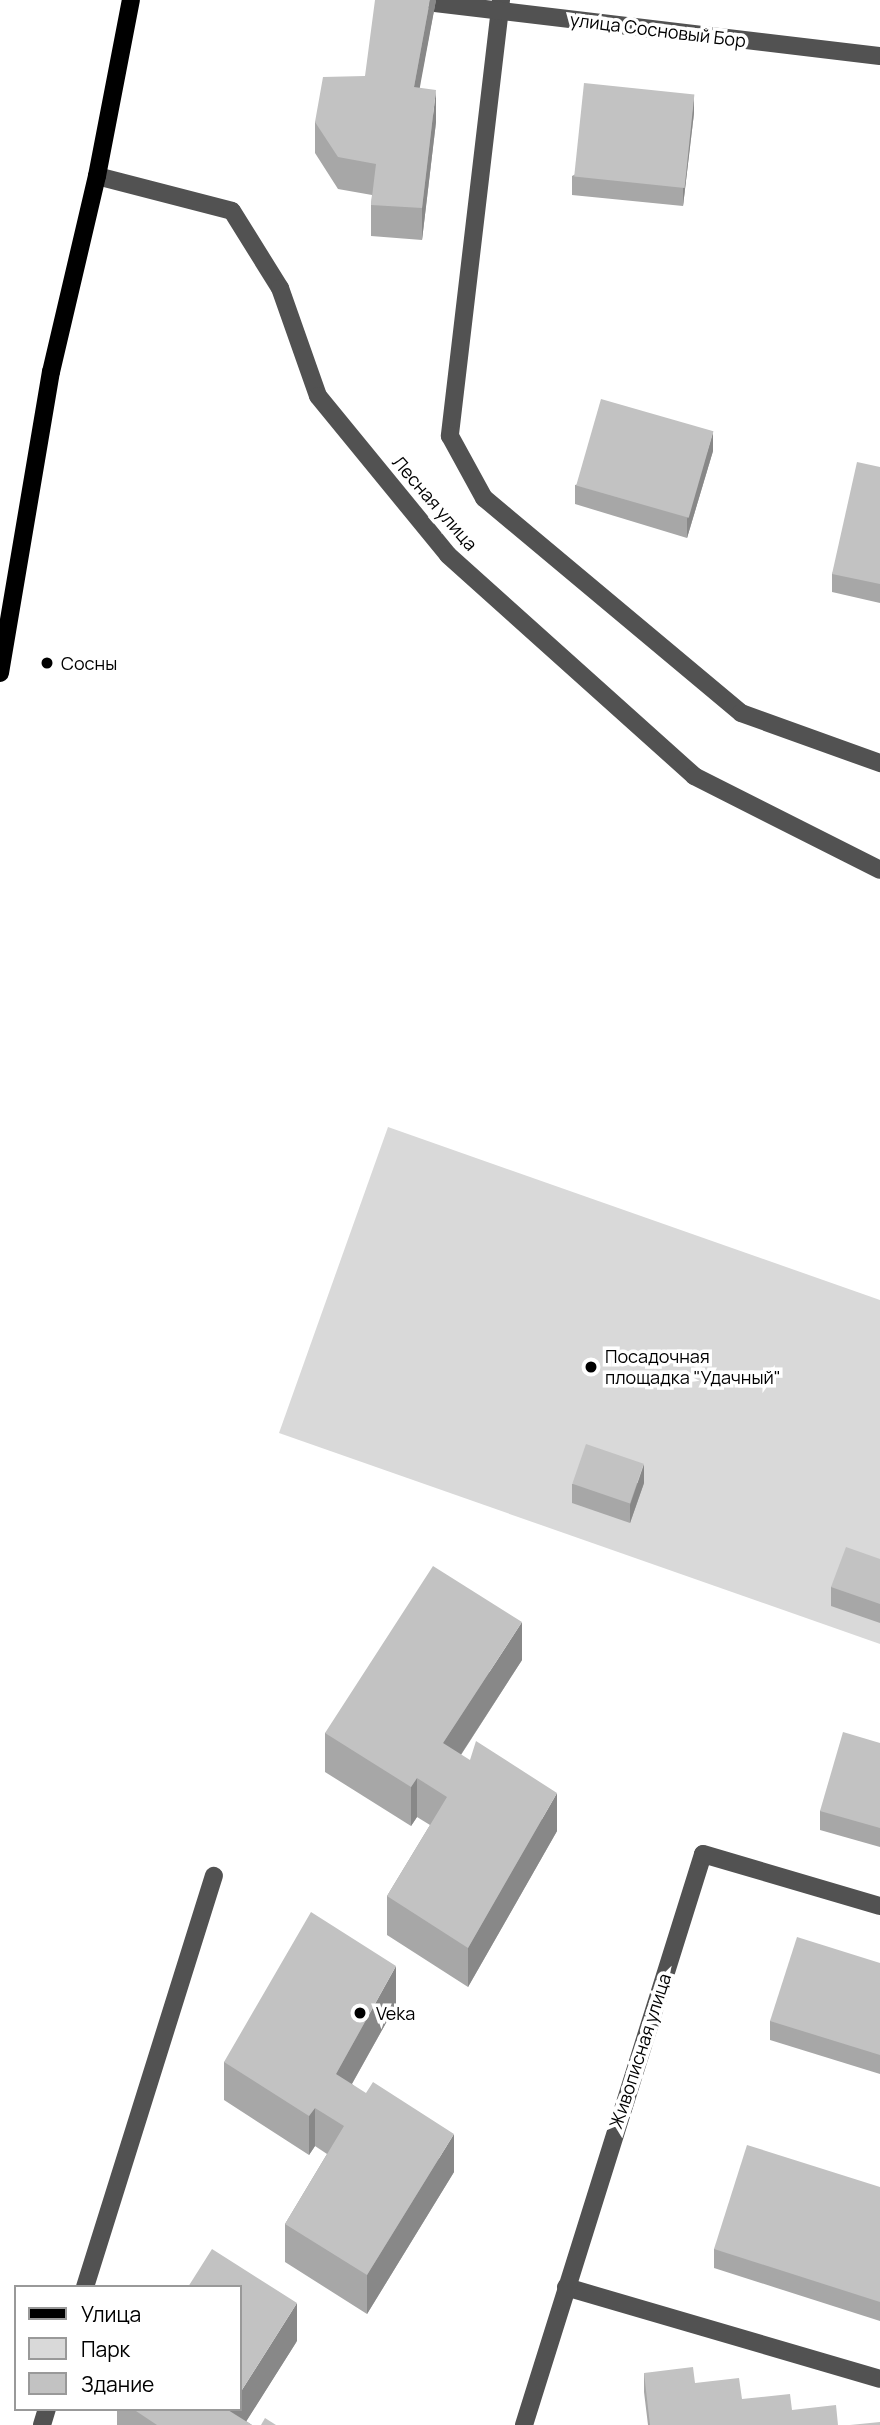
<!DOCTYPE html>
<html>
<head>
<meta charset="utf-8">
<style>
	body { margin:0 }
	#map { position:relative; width:880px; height:2425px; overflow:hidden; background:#fff; font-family:Manrope,sans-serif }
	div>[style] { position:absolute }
	.green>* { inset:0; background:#d9d9d9 }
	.minor>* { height:18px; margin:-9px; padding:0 9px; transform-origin:9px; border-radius:9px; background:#525252 }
	.major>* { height:18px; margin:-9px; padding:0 9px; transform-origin:9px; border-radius:9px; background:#000 }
	.wall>* { inset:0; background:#a7a7a7 }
	.shaded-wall>* { inset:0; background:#888 }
	.building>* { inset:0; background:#c2c2c2; transform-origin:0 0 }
	.dots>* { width:19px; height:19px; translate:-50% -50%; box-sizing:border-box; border:4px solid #fff; border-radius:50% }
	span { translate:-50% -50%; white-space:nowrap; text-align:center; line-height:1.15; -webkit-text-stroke:7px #fff; paint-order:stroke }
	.street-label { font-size:18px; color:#000 }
	.poi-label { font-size:18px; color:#000 }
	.left { translate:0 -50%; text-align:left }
	.legend { position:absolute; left:14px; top:2285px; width:228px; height:126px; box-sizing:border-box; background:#fff; border:2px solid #999; margin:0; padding:9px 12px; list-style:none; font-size:21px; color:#000 }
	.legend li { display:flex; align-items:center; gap:14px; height:35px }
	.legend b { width:35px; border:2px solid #999 }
</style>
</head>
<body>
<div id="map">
	<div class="green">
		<i style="clip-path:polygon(388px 1127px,880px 1300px,880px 1644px,279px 1433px)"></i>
	</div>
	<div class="minor">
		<i style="left:501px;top:0;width:439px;rotate:96.7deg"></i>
		<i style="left:450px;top:436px;width:71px;rotate:61.3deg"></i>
		<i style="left:484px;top:498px;width:335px;rotate:39.9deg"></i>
		<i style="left:741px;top:713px;width:148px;rotate:19.8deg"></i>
		<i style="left:435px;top:3px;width:448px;rotate:6.8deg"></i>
		<i style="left:97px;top:176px;width:139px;rotate:14.5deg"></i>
		<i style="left:232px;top:211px;width:91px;rotate:58.1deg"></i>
		<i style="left:280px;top:288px;width:114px;rotate:70.6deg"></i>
		<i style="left:318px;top:396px;width:205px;rotate:50.7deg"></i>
		<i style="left:448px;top:555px;width:331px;rotate:41.9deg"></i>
		<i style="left:694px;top:776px;width:208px;rotate:26.8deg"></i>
		<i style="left:85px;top:2287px;width:431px;rotate:-72.6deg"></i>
		<i style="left:566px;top:2287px;width:327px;rotate:16.3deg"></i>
		<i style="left:42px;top:2425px;width:17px;rotate:-73deg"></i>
		<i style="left:524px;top:2425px;width:598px;rotate:-72.59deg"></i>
		<i style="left:703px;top:1854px;width:184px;rotate:16.4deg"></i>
	</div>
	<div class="major">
		<i style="left:0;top:673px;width:305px;rotate:-80.4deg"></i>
		<i style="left:51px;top:372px;width:201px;rotate:-76.8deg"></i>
		<i style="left:97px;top:176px;width:179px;rotate:-79.1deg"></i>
	</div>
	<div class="wall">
		<i style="clip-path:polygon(436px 0,419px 88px,436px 122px,422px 240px,371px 236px,371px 205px,372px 195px,338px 189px,315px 153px,315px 122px,365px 76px)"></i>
		<i style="clip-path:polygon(694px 113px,683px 206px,572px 195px,572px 176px)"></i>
		<i style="clip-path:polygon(713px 451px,687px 538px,575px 504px,575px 485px)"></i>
		<i style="clip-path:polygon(880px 467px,880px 603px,832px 592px,832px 574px)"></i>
		<i style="clip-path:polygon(644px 1483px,630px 1523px,572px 1503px,572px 1484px)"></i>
		<i style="clip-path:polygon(880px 1559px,880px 1623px,831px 1606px,831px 1587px)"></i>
		<i style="clip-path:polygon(522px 1660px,461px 1755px,557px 1831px,468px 1987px,387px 1935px,387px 1896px,430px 1825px,417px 1817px,411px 1826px,325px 1772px,325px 1733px)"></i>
		<i style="clip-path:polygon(880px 1743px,880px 1847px,820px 1830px,820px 1811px)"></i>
		<i style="clip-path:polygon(880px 1963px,880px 2074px,770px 2040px,770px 2021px)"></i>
		<i style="clip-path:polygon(396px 2005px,352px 2084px,454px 2172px,367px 2314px,285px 2262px,285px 2224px,327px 2154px,315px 2146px,309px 2155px,224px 2100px,224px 2062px)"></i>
		<i style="clip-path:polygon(880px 2187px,880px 2321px,714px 2268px,714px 2249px)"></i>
		<i style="clip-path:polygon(297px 2341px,246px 2421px,252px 2425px,117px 2425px,117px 2409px,240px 2409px)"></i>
		<i style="clip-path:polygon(644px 2373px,695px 2383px,742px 2399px,792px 2410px,838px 2425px,648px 2425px,644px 2392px)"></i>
	</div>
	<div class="shaded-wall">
		<i style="clip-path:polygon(430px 0,436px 0,414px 119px,414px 87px)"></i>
		<i style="clip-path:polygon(436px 90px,436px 122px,422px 240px,422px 208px)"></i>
		<i style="clip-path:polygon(694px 94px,694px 113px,683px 206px,683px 187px)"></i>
		<i style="clip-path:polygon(713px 432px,713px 451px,687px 538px,687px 519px)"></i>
		<i style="clip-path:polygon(644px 1464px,644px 1483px,630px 1523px,630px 1505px)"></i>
		<i style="clip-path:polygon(522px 1622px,522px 1660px,443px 1782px,443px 1743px)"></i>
		<i style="clip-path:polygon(417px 1778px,417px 1817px,411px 1826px,411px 1787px)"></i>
		<i style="clip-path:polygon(557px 1793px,557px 1831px,468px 1987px,468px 1948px)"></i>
		<i style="clip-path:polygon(396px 1966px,396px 2005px,336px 2112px,336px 2074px)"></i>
		<i style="clip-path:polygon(315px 2108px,315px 2146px,309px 2155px,309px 2116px)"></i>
		<i style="clip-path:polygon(454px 2134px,454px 2172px,367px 2314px,367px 2275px)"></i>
		<i style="clip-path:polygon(297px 2303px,297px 2341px,244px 2425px,228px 2410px,229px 2409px,240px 2409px,240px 2393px)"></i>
	</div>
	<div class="building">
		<i style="clip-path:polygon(375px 0,430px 0,414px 87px,436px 90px,422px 208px,371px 205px,376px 164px,338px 157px,315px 122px,323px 77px,365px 76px)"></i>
		<i style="left:584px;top:83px;width:111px;height:94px;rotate:6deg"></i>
		<i style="left:601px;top:399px;width:117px;height:90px;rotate:16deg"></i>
		<i style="clip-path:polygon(857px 462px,880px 467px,880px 584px,832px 574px)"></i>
		<i style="left:586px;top:1444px;width:61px;height:42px;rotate:19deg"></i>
		<i style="clip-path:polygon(846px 1547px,880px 1559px,880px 1604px,831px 1587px)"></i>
		<i style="clip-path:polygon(433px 1566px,522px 1622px,443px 1743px,470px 1760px,476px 1741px,557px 1793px,468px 1948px,387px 1896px,447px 1797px,417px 1778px,411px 1787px,325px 1733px)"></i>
		<i style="clip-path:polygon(843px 1732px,880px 1743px,880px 1828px,820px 1811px)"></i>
		<i style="clip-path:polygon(311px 1912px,396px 1966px,336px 2074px,366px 2093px,373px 2082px,454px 2134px,367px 2275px,285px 2224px,344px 2126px,315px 2108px,309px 2116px,224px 2062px)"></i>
		<i style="clip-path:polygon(797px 1937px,880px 1963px,880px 2055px,770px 2021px)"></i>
		<i style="clip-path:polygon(747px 2145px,880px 2187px,880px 2302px,714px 2249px)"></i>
		<i style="clip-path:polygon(212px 2249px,297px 2303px,240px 2393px,240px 2287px,188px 2287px)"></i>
		<i style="clip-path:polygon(693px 2367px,695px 2383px,739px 2378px,742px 2399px,790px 2394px,792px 2410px,836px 2405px,838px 2425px,650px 2425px,644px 2373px)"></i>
		<i style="clip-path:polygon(133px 2409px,229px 2409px,228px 2410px,252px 2425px,157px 2425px)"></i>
		<i style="clip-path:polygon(265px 2418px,276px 2425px,261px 2425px)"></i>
		<i style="clip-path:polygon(880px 2422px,880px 2425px,850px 2425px)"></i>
	</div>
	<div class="dots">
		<i style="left:47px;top:663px;background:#000"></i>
		<i style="left:591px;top:1367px;background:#000"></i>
		<i style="left:360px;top:2013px;background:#000"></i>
	</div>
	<div class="street-label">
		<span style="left:658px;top:30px;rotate:7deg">улица Сосновый Бор</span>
		<span style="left:435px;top:503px;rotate:49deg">Лесная улица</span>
		<span style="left:640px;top:2051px;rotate:-72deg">Живописная улица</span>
	</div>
	<div class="poi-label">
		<span class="left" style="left:61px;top:663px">Сосны</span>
		<span class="left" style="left:605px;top:1367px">Посадочная<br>площадка "Удачный"</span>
		<span class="left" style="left:376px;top:2013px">Veka</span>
	</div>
	<ul class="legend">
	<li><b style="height:9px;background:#000"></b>Улица</li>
	<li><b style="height:19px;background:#d9d9d9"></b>Парк</li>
	<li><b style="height:19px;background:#c2c2c2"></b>Здание</li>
	</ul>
</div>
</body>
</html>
